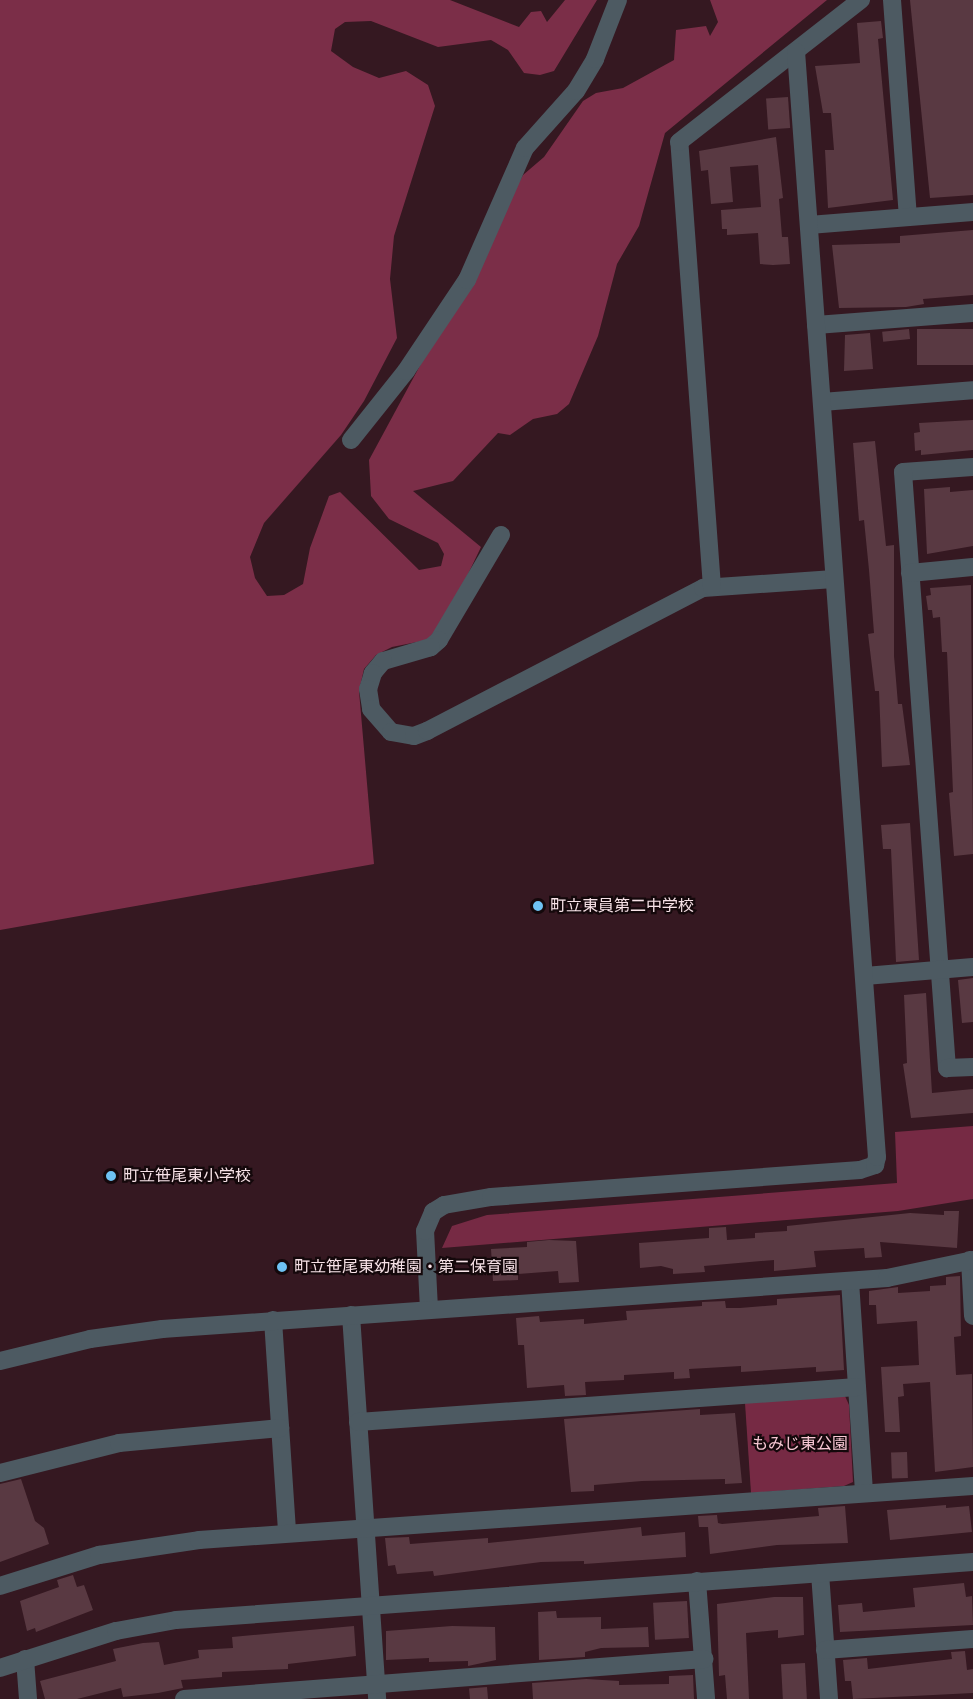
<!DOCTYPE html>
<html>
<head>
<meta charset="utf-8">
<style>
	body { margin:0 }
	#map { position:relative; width:973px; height:1699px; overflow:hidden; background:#351821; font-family:"DejaVu Sans","Noto Sans JP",sans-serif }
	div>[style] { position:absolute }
	.green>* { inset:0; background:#762a44 }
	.forest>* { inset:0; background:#7b2e48 }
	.building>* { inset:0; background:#593942; transform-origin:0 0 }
	.minor>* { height:18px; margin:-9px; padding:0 9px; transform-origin:9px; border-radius:9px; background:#4d5a62 }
	.dots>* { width:16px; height:16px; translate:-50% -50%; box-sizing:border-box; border:3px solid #14080b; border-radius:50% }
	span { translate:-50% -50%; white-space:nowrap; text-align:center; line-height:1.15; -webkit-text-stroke:4.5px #14080b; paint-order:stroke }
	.poi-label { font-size:16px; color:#f7e2e7 }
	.left { translate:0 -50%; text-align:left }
	.park-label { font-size:16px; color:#f8c8d4 }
</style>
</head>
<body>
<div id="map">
	<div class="green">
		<i style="clip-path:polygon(973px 1126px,973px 1199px,898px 1211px,442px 1248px,452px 1226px,487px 1215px,897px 1183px,895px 1132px)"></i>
		<i style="clip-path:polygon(845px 1396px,849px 1405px,853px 1482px,844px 1486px,751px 1493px,745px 1403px)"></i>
	</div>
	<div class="forest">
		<i style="clip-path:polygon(0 0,450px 0,519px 27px,531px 12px,541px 11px,547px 22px,565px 0,597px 0,554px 71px,540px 75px,524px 73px,508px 50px,491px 40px,438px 47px,371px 21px,345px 22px,335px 29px,331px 51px,353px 67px,379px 78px,406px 71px,428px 85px,435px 106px,394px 236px,390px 279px,397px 338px,364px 401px,341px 435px,264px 523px,250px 557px,255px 578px,267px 596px,284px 595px,303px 584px,310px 548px,329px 496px,340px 492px,419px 570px,441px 566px,444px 554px,438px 543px,389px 519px,371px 496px,369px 460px,523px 175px,544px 157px,583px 101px,596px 93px,623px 88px,674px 60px,676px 30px,706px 26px,710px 36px,718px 22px,710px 0,827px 0,665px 133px,639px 226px,617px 264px,598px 336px,569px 404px,557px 414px,533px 419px,510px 435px,498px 433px,453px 481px,413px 491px,481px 547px,447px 618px,427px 640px,392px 647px,376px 655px,364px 669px,359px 691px,374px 864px,0 930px)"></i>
	</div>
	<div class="building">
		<i style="clip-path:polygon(910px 0,973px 0,973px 195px,930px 198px)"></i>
		<i style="clip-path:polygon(881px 21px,883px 38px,878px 39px,893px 200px,828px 208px,825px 150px,834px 150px,831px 113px,823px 113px,815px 66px,860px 63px,857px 23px)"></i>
		<i style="left:788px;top:97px;width:31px;height:22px;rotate:86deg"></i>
		<i style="clip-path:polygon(776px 137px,783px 198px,779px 199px,782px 237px,788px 237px,790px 264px,773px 265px,760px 264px,758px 233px,727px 235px,727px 229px,722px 229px,721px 210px,761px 207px,758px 165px,730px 167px,733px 202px,711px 204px,708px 170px,701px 171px,699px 151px)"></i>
		<i style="clip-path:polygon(973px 230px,973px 295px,923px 299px,924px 304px,906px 307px,839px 308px,832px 245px,900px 243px,900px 236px)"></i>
		<i style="left:909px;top:329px;width:10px;height:27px;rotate:84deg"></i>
		<i style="left:973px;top:329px;width:36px;height:56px;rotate:90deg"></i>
		<i style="clip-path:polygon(870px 333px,873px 369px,844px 371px,845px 335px)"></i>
		<i style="clip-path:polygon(973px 420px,973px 450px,921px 455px,921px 450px,915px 451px,914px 433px,920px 432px,919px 423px)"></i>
		<i style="clip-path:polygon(875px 441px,886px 546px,894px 545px,894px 656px,898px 704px,902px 704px,910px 765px,882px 767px,879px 691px,875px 691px,868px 634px,874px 633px,869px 570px,864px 520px,859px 521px,853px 443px)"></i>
		<i style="clip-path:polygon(950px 487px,950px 492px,973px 490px,973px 546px,927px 554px,924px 489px)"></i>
		<i style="clip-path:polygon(971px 585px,973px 854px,954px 856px,949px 793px,953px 792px,947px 652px,942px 652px,940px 617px,933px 618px,932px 610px,928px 610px,926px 596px,931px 595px,930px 588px)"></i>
		<i style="clip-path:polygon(910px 823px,919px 960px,896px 962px,891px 849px,883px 849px,881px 825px)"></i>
		<i style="clip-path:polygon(973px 978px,973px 1022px,962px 1023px,958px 980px)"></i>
		<i style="clip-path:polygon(926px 993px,932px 1093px,973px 1089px,973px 1113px,911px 1118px,903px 1064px,907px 1063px,904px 995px)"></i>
		<i style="clip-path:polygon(944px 1211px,959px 1211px,957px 1248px,880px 1242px,882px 1257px,865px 1258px,864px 1248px,814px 1251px,816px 1267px,774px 1271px,774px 1260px,704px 1266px,705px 1272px,673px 1274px,673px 1269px,661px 1266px,640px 1268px,639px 1243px,709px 1238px,709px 1228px,726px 1227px,727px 1240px,755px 1238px,755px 1233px,787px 1231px,787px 1226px,910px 1213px,944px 1215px)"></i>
		<i style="clip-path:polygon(549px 1240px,576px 1241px,579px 1282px,559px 1283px,558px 1271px,518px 1274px,518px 1280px,493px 1281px,491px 1249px,527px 1247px,527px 1242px)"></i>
		<i style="clip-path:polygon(960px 1276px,961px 1336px,954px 1337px,956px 1375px,972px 1374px,973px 1467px,935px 1472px,930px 1382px,903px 1384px,904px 1396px,898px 1397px,900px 1432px,885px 1432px,881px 1367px,919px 1365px,917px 1321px,877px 1324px,876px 1305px,869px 1305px,869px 1291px,898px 1287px,898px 1293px,930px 1291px,930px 1286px,946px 1285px,946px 1277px)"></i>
		<i style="clip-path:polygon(840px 1295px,844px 1370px,816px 1372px,816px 1367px,741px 1372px,741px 1366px,689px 1369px,690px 1378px,674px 1379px,674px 1372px,624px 1375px,624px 1380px,585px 1382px,586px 1395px,565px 1396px,564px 1385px,527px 1388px,524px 1345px,518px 1345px,516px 1318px,539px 1316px,540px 1322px,584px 1319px,584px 1324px,627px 1320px,626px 1311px,702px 1306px,702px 1302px,725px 1301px,726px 1308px,740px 1308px,777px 1305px,777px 1299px)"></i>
		<i style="clip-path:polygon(700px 1409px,700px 1415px,735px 1413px,742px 1483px,725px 1484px,725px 1479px,642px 1481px,594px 1485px,594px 1491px,571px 1492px,564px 1419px)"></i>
		<i style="left:907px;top:1452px;width:26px;height:16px;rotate:88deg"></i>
		<i style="clip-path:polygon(21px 1479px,35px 1521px,44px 1528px,49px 1544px,0 1562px,0 1484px)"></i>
		<i style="clip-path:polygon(946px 1505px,946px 1508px,969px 1506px,972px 1532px,890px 1540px,887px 1510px)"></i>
		<i style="clip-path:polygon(845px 1506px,848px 1543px,777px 1545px,710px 1554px,708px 1527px,699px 1527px,698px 1516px,717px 1515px,718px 1523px,722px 1524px,819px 1516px,818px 1508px)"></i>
		<i style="clip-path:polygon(641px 1527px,642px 1536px,685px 1532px,686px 1557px,584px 1564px,584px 1561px,541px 1562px,434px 1576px,433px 1571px,397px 1574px,395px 1565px,388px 1566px,385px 1538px,409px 1537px,410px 1544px,488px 1538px,488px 1543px)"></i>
		<i style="clip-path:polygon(73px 1575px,77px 1587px,84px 1585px,93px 1610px,36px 1632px,35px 1628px,27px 1631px,20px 1601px,59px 1587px,57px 1580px)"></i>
		<i style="clip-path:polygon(964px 1583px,966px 1597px,972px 1596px,973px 1625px,840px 1632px,838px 1605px,862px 1603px,863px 1612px,915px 1607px,913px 1588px)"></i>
		<i style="clip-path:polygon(774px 1597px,803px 1597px,804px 1635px,778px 1638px,778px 1630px,746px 1633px,749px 1699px,727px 1699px,725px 1675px,719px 1676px,717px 1604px)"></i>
		<i style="left:687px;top:1601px;width:37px;height:34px;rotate:87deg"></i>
		<i style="clip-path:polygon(556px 1611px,557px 1618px,601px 1617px,601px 1629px,648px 1627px,649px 1647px,601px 1648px,585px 1652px,585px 1657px,539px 1660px,538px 1612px)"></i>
		<i style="clip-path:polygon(354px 1626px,356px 1656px,288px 1664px,288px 1669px,222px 1672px,222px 1677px,181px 1680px,183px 1688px,158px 1693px,123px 1697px,121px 1688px,77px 1699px,45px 1699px,40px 1681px,116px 1661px,113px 1649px,143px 1643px,159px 1642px,164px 1665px,199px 1658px,198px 1650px,233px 1648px,232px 1637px)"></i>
		<i style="clip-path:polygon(452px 1626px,495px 1627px,496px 1660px,468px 1666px,468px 1661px,429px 1662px,429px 1658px,386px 1660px,386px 1631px)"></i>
		<i style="clip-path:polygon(965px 1651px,967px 1670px,973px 1669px,973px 1693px,853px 1699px,851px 1681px,845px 1681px,843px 1660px,867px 1658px,868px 1669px,952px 1659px,951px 1652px)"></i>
		<i style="left:805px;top:1663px;width:36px;height:24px;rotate:87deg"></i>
		<i style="clip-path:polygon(693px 1675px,694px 1699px,533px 1699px,532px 1683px,586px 1679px,619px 1681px,619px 1685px,669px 1684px,669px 1676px)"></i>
		<i style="left:487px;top:1687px;width:12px;height:18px;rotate:85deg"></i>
	</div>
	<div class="minor">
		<i style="left:892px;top:0;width:217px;rotate:85.8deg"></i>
		<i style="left:809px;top:225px;width:165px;rotate:-4.5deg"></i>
		<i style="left:816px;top:325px;width:157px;rotate:-4.4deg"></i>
		<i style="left:822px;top:402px;width:151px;rotate:-4.5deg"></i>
		<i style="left:351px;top:440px;width:88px;rotate:-51.4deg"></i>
		<i style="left:406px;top:371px;width:110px;rotate:-56.2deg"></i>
		<i style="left:467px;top:280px;width:144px;rotate:-66.3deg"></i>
		<i style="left:525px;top:148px;width:76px;rotate:-48.2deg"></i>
		<i style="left:576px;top:91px;width:37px;rotate:-59deg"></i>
		<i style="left:595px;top:59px;width:63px;rotate:-68.7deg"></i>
		<i style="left:973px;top:467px;width:70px;rotate:175.9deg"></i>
		<i style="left:903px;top:472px;width:598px;rotate:85.78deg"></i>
		<i style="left:947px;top:1068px;width:26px;rotate:-2deg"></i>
		<i style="left:501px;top:535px;width:122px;rotate:120.6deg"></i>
		<i style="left:439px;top:640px;width:11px;rotate:139deg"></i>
		<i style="left:431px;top:647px;width:50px;rotate:163.7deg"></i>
		<i style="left:383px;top:661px;width:16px;rotate:130deg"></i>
		<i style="left:373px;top:673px;width:17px;rotate:107deg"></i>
		<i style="left:368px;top:689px;width:20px;rotate:81deg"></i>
		<i style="left:371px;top:709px;width:30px;rotate:49deg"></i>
		<i style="left:391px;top:732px;width:23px;rotate:10deg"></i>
		<i style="left:414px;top:736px;width:14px;rotate:-21deg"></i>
		<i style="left:427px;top:731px;width:311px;rotate:-27.4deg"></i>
		<i style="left:703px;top:588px;width:131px;rotate:-3.9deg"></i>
		<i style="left:910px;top:573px;width:63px;rotate:-5.4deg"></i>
		<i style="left:712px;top:587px;width:446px;rotate:-94.2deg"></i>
		<i style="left:679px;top:142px;width:231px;rotate:-38deg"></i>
		<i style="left:865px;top:976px;width:108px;rotate:-4.8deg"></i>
		<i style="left:970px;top:1260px;width:56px;rotate:86.9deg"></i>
		<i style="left:850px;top:1281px;width:212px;rotate:86.2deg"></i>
		<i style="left:429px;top:1309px;width:78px;rotate:-92.9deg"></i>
		<i style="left:425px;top:1231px;width:21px;rotate:-67deg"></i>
		<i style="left:433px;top:1212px;width:13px;rotate:-32deg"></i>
		<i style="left:444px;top:1205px;width:48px;rotate:-9.7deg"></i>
		<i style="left:491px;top:1197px;width:370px;rotate:-4.2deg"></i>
		<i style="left:860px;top:1170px;width:16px;rotate:-18deg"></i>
		<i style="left:875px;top:1165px;width:8px;rotate:-76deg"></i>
		<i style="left:877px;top:1157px;width:1108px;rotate:-94.19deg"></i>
		<i style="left:351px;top:1315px;width:385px;rotate:86.1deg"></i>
		<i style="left:273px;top:1320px;width:213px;rotate:86.2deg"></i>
		<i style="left:0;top:1361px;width:93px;rotate:-13.7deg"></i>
		<i style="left:90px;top:1339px;width:73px;rotate:-7.9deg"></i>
		<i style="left:162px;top:1329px;width:727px;rotate:-4.02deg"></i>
		<i style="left:887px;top:1278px;width:88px;rotate:-11.8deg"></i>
		<i style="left:358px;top:1422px;width:500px;rotate:-4.01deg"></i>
		<i style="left:0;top:1473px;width:123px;rotate:-14.1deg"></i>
		<i style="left:119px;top:1443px;width:162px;rotate:-5.3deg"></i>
		<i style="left:820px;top:1573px;width:126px;rotate:85.9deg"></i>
		<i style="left:697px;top:1581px;width:118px;rotate:85.6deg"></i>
		<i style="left:0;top:1586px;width:104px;rotate:-17.4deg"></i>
		<i style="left:99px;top:1555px;width:101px;rotate:-8.5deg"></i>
		<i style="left:199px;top:1540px;width:776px;rotate:-3.99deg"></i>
		<i style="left:825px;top:1650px;width:148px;rotate:-4.3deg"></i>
		<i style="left:25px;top:1659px;width:40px;rotate:85.7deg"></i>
		<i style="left:0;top:1668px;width:122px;rotate:-17.7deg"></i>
		<i style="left:116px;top:1631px;width:61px;rotate:-10.4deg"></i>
		<i style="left:176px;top:1620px;width:799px;rotate:-4.16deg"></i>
		<i style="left:184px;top:1699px;width:522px;rotate:-4.4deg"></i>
	</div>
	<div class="dots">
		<i style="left:538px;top:906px;background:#6ec2f3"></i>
		<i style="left:111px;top:1176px;background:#6ec2f3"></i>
		<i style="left:282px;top:1267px;background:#6ec2f3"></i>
	</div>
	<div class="poi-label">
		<span class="left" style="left:550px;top:906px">町立東員第二中学校</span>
		<span class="left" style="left:123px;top:1176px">町立笹尾東小学校</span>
		<span class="left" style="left:294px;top:1267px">町立笹尾東幼稚園・第二保育園</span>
	</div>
	<div class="park-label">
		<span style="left:800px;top:1444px">もみじ東公園</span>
	</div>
</div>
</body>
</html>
